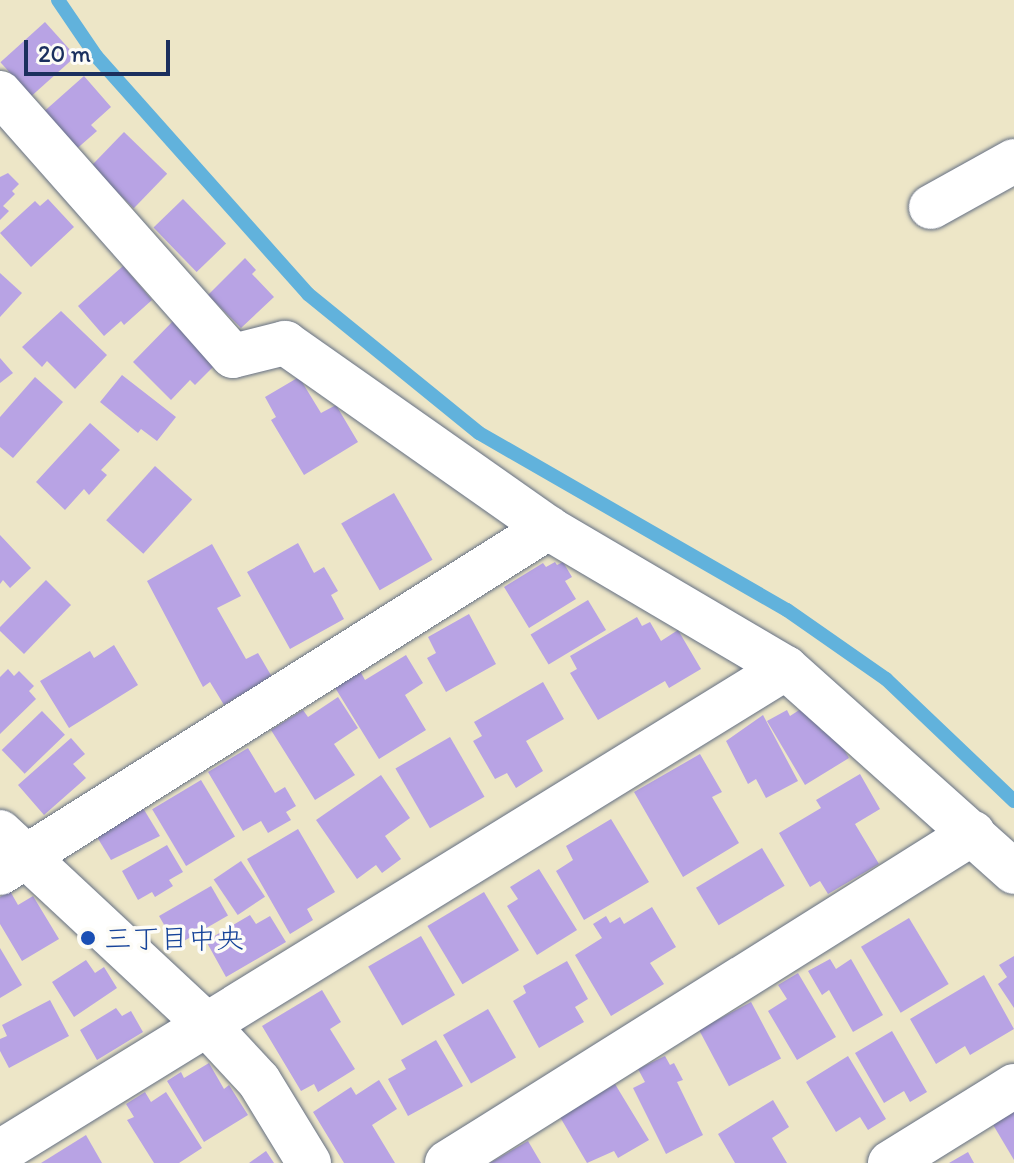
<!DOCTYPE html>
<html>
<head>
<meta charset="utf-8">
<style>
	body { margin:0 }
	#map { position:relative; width:1014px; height:1163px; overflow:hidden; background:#ede6c7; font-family:Itim,"Klee One",sans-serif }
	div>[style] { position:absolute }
	.stream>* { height:14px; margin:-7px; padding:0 7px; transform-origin:7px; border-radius:7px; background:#61b2dc }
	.building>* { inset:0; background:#b8a3e4; transform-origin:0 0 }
	.roads { filter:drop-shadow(0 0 2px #646f83) drop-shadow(0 0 2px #646f83) }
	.minor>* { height:44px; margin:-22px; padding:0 22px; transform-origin:22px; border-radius:22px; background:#fff }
	.dots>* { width:22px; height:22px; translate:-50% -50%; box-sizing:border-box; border:4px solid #fdfcf7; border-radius:50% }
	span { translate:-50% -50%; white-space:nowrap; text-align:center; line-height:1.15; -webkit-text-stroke:7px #fdfcf7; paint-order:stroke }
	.transit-label { font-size:28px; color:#164399 }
	.left { translate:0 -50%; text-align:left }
	.scale { position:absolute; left:24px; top:40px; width:146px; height:36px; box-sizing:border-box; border:4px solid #1b2f5e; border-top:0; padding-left:10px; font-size:24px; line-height:28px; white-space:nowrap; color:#1b2f5e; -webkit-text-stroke:6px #fdfcf7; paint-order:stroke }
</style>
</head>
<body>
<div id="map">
	<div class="stream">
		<i style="left:58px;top:0;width:68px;rotate:55.8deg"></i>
		<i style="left:96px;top:56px;width:319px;rotate:48.3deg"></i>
		<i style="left:308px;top:294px;width:220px;rotate:39.1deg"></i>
		<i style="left:479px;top:433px;width:355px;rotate:29.9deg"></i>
		<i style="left:787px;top:610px;width:121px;rotate:34.9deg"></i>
		<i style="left:886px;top:679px;width:177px;rotate:43.6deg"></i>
	</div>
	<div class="building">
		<i style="left:45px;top:22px;width:46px;height:60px;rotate:48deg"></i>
		<i style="clip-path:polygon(84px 76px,111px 107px,91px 125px,97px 131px,73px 152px,40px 115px)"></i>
		<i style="left:124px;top:132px;width:60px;height:48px;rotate:44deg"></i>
		<i style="clip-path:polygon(8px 173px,19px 184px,12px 191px,15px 194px,3px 206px,9px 211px,0 220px,0 177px)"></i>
		<i style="clip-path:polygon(48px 199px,74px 227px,31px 267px,0 233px,35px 201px,40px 206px)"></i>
		<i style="left:183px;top:199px;width:62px;height:41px;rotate:46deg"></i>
		<i style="clip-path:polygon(245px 258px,256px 270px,252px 274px,274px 297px,241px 328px,208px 295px)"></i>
		<i style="clip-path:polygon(123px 266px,152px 300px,124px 325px,121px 321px,104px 336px,78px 306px)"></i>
		<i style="clip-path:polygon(0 273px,22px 293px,0 317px)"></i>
		<i style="clip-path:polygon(61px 311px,107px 355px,75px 389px,47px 361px,42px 367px,22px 347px)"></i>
		<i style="clip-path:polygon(175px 319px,218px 362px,195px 385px,190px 380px,171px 400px,133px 362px)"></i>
		<i style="clip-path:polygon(0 358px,13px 373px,0 383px)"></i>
		<i style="clip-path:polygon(122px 375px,176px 417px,157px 441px,141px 429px,138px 433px,100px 402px)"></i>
		<i style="clip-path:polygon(35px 377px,63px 402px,13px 458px,0 447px,0 417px)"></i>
		<i style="clip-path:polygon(299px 377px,321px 413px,336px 405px,358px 442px,304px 475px,271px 420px,276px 417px,265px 397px)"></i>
		<i style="clip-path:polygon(90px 423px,120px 450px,101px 470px,107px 475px,89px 495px,84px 489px,65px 510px,36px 482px)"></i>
		<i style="left:155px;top:466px;width:50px;height:73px;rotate:42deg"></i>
		<i style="left:394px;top:493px;width:77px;height:61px;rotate:60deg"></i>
		<i style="clip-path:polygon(0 535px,31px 568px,10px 588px,3px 580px,0 584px)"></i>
		<i style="clip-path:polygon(298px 543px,314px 573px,324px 567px,338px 591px,331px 595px,344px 619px,290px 649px,247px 572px)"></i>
		<i style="clip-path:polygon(212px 544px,241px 596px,217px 608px,246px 659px,258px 653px,272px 677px,224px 705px,210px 682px,203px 687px,147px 581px)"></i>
		<i style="clip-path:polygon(555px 562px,557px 565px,563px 562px,572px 577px,565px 581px,576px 599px,529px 628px,504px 587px,543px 563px,546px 567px)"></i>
		<i style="clip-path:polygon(46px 580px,71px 605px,24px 654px,0 631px,0 627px)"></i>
		<i style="left:588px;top:600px;width:35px;height:67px;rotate:59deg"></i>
		<i style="clip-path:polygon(469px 614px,496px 664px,446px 692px,427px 658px,436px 653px,428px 637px)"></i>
		<i style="clip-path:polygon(637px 617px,642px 626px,650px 622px,661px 641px,678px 630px,701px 669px,669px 688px,665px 681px,598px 720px,570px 673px,577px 669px,570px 656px)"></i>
		<i style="clip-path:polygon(114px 645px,138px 685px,69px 728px,40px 681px,90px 651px,94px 658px)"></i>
		<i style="clip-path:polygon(406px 655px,423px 683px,405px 695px,426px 730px,379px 759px,334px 686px,360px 671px,365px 680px)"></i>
		<i style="clip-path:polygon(8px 669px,14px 676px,19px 671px,34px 686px,29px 691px,36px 699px,0 734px,0 677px)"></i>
		<i style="clip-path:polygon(543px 682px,564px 719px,526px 741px,543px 771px,516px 788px,507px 773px,495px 779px,473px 741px,482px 736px,474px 722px)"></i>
		<i style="clip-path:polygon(338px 697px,358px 728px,334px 744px,355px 775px,315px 800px,271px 730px,303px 710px,308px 717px)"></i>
		<i style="clip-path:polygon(807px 705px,822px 731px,830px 726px,849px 758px,805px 785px,767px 721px,787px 710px,790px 716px)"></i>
		<i style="left:42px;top:711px;width:33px;height:56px;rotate:46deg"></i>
		<i style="clip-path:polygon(763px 715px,798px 781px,766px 798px,756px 779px,748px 784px,726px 741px)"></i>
		<i style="left:450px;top:737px;width:69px;height:63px;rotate:60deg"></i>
		<i style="clip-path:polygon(71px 738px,85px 754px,73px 764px,86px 778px,44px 815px,18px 785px)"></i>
		<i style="clip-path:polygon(248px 748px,275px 793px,285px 787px,296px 806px,286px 812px,291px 820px,268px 833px,261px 821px,243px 831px,208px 772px)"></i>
		<i style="clip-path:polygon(700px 754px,722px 792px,712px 797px,739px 843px,683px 877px,634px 792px)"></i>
		<i style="clip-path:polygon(860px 774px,880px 809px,855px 824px,879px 864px,828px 894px,820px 881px,810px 887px,779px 833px,821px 808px,816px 800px)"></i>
		<i style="clip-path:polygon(381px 775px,410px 818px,385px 836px,401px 859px,382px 873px,376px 865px,357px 879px,316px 820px)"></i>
		<i style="left:201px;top:780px;width:66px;height:57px;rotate:59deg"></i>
		<i style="clip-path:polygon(143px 808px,160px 836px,111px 860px,97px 837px)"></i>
		<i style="clip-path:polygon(611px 819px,649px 882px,584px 920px,556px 871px,573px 860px,566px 846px)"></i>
		<i style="clip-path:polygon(298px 829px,335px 892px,307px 909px,313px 920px,290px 934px,247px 859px)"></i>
		<i style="clip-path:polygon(167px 845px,183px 872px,169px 880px,173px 886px,155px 897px,152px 892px,138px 900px,122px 871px)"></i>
		<i style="left:762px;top:848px;width:44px;height:77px;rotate:59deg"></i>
		<i style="left:241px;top:861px;width:43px;height:33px;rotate:56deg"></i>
		<i style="clip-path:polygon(539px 869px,577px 930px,537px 955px,507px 906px,518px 899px,510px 887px)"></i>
		<i style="left:211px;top:886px;width:34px;height:60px;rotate:60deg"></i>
		<i style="clip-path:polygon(10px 891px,18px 905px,33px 896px,59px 939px,22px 961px,0 924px,0 897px)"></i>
		<i style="left:484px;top:892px;width:68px;height:66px;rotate:59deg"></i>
		<i style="clip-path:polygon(652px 907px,676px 947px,650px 963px,664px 984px,611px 1016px,575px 955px,602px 938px,593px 924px,606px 916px,610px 923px,620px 917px,624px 924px)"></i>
		<i style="clip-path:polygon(250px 915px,256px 924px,270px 916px,286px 942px,226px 977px,206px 941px)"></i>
		<i style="left:909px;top:918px;width:77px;height:56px;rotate:59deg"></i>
		<i style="left:421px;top:936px;width:68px;height:61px;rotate:60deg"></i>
		<i style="clip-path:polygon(0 948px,22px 985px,0 998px)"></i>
		<i style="clip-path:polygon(1014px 956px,1014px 1008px,998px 984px,1007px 977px,999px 965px)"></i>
		<i style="clip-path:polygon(830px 959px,836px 969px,851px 959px,883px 1015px,853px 1032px,829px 990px,822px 995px,808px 971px)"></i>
		<i style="clip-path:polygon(86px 960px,95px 973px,104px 967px,117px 988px,74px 1017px,52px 982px)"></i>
		<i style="clip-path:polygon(567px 961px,588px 999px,575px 1007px,584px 1022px,539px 1048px,513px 1001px,526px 993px,523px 986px)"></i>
		<i style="clip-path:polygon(798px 973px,836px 1037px,797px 1060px,768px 1011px,787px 999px,778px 985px)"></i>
		<i style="clip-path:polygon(984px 975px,1014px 1029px,970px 1055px,965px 1046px,936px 1064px,910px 1019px)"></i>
		<i style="clip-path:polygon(322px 990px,341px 1022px,330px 1029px,355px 1069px,318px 1092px,314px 1084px,301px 1091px,262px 1026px)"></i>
		<i style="clip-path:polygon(50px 1000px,69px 1036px,9px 1068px,0 1051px,0 1039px,7px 1036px,2px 1025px)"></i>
		<i style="left:751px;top:1002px;width:64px;height:59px;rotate:62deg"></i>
		<i style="clip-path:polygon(116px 1008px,122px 1016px,131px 1011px,143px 1032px,97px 1060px,80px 1030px)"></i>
		<i style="left:488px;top:1009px;width:56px;height:52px;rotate:60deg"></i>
		<i style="clip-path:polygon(892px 1031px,927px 1092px,910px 1102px,904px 1091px,884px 1103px,855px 1053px)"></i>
		<i style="clip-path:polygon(436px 1040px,463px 1086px,408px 1116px,388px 1079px,406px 1069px,401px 1060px)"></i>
		<i style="clip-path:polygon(665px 1056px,670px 1065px,674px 1063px,683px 1080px,677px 1082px,703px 1135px,666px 1154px,633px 1088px,645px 1082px,638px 1069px)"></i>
		<i style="clip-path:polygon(848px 1056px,886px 1119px,868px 1130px,860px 1117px,836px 1132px,806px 1082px)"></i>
		<i style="clip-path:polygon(209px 1063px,224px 1089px,229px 1085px,248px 1115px,204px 1142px,167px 1081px,181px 1072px,184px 1078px)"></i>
		<i style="clip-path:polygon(379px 1080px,397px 1109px,372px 1125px,395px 1163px,344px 1163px,313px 1112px,351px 1087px,356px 1095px)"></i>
		<i style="clip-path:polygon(615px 1084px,649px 1140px,618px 1158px,614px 1151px,587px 1163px,560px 1117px)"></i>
		<i style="clip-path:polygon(145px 1092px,151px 1102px,166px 1092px,202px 1148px,179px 1163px,154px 1163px,127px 1120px,134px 1117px,126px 1104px)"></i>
		<i style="clip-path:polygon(773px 1100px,789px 1127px,772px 1138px,787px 1163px,735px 1163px,718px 1134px)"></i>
		<i style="clip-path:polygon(1014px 1110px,1014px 1160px,992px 1123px)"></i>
		<i style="clip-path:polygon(86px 1135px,102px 1163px,41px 1163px)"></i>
		<i style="clip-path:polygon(528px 1141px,541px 1163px,490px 1163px)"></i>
		<i style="clip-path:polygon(266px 1151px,274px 1163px,249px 1163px)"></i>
		<i style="clip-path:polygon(968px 1152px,974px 1163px,949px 1163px)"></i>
	</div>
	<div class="roads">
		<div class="minor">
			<i style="left:0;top:93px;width:351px;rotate:48.5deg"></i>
			<i style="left:233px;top:356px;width:54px;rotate:-14deg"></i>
			<i style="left:285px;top:343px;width:322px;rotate:35.1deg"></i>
			<i style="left:931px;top:207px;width:95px;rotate:-29deg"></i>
			<i style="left:0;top:832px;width:283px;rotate:43deg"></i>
			<i style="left:207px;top:1025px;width:76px;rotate:47.1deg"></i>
			<i style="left:259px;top:1081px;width:96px;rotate:58.6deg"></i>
			<i style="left:0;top:873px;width:648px;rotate:-32.19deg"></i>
			<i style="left:548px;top:528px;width:276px;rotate:30.5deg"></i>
			<i style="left:786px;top:668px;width:306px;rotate:41.8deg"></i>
			<i style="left:0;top:1152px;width:923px;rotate:-31.62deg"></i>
			<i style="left:447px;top:1163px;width:621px;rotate:-32.1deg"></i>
			<i style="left:890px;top:1163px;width:146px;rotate:-31.8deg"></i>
		</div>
	</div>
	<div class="dots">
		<i style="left:88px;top:938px;background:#1a4fb4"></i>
	</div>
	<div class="transit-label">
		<span class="left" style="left:104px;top:938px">三丁目中央</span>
	</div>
	<div class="scale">20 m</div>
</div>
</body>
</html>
